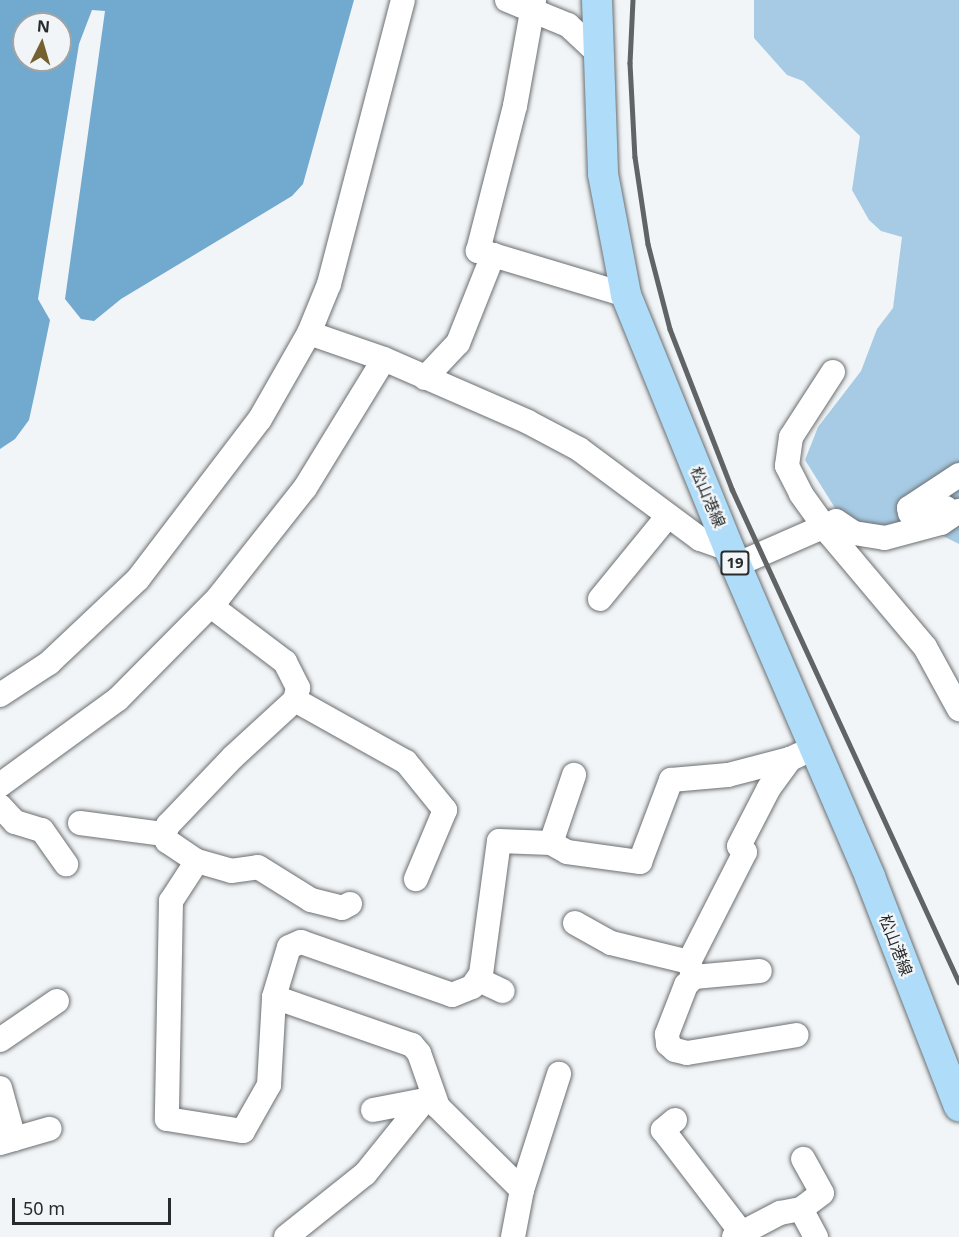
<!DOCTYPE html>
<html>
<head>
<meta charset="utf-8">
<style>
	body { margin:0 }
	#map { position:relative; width:959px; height:1237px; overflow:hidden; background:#f1f5f7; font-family:"Noto Sans","Noto Sans JP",sans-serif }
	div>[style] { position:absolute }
	.green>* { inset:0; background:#a7cbe4 }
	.water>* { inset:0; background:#72a9ce }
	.roads { filter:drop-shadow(0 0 2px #6c6f71) drop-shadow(0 0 2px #6c6f71) }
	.minor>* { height:24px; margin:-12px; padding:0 12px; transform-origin:12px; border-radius:12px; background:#fff }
	.major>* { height:30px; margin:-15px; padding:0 15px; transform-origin:15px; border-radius:15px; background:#aedcf9 }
	.rail>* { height:4.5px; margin:-2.25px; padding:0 2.25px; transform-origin:2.25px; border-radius:2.25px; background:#616365 }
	span { translate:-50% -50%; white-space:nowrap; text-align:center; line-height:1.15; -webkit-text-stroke:4.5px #f1f5f7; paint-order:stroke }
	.shield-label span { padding:2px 4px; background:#f1f5f7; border:2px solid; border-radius:4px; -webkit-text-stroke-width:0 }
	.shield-label { font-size:15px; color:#282a2b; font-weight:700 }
	.street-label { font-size:16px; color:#282a2b }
	.north { position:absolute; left:12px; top:12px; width:60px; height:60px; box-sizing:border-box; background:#f1f5f7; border:2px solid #a1a4a5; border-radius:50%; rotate:5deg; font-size:16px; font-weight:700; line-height:24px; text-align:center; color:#282a2b }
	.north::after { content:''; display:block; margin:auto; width:21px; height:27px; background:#756130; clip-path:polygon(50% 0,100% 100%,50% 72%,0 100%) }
	.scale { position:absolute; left:12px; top:1198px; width:159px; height:27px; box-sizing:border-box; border:3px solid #282a2b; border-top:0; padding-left:8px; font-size:18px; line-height:21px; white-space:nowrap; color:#282a2b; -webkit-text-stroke:4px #f1f5f7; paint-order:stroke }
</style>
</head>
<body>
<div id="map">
	<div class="green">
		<i style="clip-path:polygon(754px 0,959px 0,959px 544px,937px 533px,878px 534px,835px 508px,805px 460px,818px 427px,861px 371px,877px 329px,893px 308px,902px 237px,881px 231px,869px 220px,852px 190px,860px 136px,803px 81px,787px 75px,754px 38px)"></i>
	</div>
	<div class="water">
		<i style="clip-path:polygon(evenodd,0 0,354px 0,303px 184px,292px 196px,121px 299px,94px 321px,81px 319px,65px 299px,105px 11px,92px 10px,79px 44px,38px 299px,50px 320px,36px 388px,29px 420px,15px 439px,0 449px,0 0,24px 24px,60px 24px,60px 60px,24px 60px,24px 24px)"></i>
	</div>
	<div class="roads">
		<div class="minor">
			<i style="left:507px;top:0;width:66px;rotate:22.3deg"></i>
			<i style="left:568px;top:25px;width:41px;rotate:43deg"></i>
			<i style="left:493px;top:255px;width:139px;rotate:16.7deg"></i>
			<i style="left:309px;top:333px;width:79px;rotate:19.1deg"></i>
			<i style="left:384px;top:359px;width:157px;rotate:23.6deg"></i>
			<i style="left:528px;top:422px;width:58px;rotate:27.9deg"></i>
			<i style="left:579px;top:449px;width:151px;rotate:36.6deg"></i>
			<i style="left:700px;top:539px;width:31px;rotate:19deg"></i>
			<i style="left:833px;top:372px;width:77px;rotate:122.9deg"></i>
			<i style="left:791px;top:437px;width:29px;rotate:98deg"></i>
			<i style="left:787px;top:466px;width:31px;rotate:63deg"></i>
			<i style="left:801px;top:494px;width:48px;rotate:54.3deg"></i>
			<i style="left:829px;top:533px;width:149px;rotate:49.9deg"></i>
			<i style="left:925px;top:647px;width:71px;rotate:61.3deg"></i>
			<i style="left:425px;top:378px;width:48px;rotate:-46.7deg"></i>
			<i style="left:458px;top:343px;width:95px;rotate:-68.3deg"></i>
			<i style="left:493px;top:255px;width:16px;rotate:-165deg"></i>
			<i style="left:478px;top:251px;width:150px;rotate:-75.7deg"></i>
			<i style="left:515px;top:106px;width:108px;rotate:-79.8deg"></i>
			<i style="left:946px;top:508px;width:36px;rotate:172deg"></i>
			<i style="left:910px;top:513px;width:5px;rotate:-101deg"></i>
			<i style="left:909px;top:508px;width:60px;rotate:-33.4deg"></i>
			<i style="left:736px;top:565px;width:109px;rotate:-23.7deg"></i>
			<i style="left:836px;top:521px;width:22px;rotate:34deg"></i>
			<i style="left:854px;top:533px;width:31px;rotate:9deg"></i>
			<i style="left:885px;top:538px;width:58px;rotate:-15deg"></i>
			<i style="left:941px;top:523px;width:22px;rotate:-34deg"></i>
			<i style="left:600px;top:599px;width:107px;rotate:-50.7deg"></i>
			<i style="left:211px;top:606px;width:93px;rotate:37.1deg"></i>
			<i style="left:285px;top:662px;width:29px;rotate:63deg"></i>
			<i style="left:298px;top:688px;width:12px;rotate:104deg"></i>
			<i style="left:295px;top:700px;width:84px;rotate:137.4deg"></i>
			<i style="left:233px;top:757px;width:94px;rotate:133.7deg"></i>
			<i style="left:168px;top:825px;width:10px;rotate:114deg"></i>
			<i style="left:164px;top:834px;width:8px;rotate:67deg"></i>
			<i style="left:167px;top:841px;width:36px;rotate:34deg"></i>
			<i style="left:197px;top:861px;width:48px;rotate:123deg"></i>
			<i style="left:171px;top:901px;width:218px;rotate:91.1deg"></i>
			<i style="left:167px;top:1119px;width:77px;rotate:9deg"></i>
			<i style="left:243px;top:1131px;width:53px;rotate:-60.5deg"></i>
			<i style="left:269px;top:1085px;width:88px;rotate:-86.7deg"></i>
			<i style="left:0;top:695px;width:59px;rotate:-33.1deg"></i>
			<i style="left:49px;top:663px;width:122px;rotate:-43.3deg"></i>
			<i style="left:138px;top:579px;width:201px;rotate:-52.7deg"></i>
			<i style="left:260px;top:419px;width:99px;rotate:-60.3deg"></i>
			<i style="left:309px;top:333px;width:53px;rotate:-67.8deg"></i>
			<i style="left:329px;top:284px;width:293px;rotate:-75.4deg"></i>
			<i style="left:295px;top:700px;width:127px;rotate:29.2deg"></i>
			<i style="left:406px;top:762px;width:62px;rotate:50.9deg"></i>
			<i style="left:445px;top:810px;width:75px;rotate:112.8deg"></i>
			<i style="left:0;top:785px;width:146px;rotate:-36.1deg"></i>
			<i style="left:118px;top:699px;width:142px;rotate:-45.3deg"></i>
			<i style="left:218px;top:598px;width:140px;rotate:-51.7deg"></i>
			<i style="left:305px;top:488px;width:151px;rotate:-58.5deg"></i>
			<i style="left:0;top:806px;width:22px;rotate:47deg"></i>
			<i style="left:15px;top:822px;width:28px;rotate:17deg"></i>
			<i style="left:42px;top:830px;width:42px;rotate:54.8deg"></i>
			<i style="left:80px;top:823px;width:85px;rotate:7.5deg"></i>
			<i style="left:551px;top:843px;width:72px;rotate:-71.3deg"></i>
			<i style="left:197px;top:861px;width:35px;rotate:16deg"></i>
			<i style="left:231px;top:871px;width:27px;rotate:-8deg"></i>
			<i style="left:258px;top:867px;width:62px;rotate:31.9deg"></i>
			<i style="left:311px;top:900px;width:32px;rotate:14deg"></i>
			<i style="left:342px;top:908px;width:9px;rotate:-27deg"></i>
			<i style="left:575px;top:923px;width:41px;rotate:29.1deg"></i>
			<i style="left:611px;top:943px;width:80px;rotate:13.7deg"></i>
			<i style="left:689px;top:962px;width:123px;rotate:-63deg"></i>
			<i style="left:745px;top:852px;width:8px;rotate:-135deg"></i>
			<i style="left:739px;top:846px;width:65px;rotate:-62.7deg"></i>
			<i style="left:769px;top:788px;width:36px;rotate:-54deg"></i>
			<i style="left:689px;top:962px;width:16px;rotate:72deg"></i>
			<i style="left:694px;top:977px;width:11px;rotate:135deg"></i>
			<i style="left:686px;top:985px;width:53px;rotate:111.2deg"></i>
			<i style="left:667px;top:1034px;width:10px;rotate:84deg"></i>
			<i style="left:668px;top:1044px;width:9px;rotate:41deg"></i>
			<i style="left:675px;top:1050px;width:12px;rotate:14deg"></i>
			<i style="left:687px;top:1053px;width:111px;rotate:-9.3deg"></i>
			<i style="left:694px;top:977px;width:66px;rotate:-5.2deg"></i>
			<i style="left:479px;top:980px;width:26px;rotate:25deg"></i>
			<i style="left:0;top:1040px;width:69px;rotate:-34.4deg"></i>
			<i style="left:0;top:1088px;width:53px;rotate:74.6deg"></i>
			<i style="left:14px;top:1139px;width:15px;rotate:164deg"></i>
			<i style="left:373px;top:1110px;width:58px;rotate:-10.9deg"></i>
			<i style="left:675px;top:1120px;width:16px;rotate:140deg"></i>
			<i style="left:663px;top:1130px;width:128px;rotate:52.6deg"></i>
			<i style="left:14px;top:1139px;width:37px;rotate:-16deg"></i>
			<i style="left:522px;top:1190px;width:122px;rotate:-72.3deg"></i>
			<i style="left:801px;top:1209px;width:26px;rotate:-37deg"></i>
			<i style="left:822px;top:1193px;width:39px;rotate:-119deg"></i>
			<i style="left:286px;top:1237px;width:101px;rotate:-38.6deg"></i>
			<i style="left:365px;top:1174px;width:94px;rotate:-51.1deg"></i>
			<i style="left:513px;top:1237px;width:48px;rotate:-79.2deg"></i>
			<i style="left:522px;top:1190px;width:118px;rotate:-135.3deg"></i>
			<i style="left:438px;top:1107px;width:57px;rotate:-109.4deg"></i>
			<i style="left:419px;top:1053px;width:11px;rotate:-131deg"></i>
			<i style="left:412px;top:1045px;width:146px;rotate:-160.8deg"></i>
			<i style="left:274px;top:997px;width:52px;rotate:-73.3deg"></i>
			<i style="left:289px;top:947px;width:13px;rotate:-23deg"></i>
			<i style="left:301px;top:942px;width:160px;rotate:19.3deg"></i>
			<i style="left:452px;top:995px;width:22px;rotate:-22deg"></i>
			<i style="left:472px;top:987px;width:16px;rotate:-55deg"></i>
			<i style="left:481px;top:974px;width:134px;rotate:-82.3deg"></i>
			<i style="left:499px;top:841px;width:52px;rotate:2.2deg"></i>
			<i style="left:551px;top:843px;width:18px;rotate:29deg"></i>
			<i style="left:567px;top:852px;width:74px;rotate:7.8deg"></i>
			<i style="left:640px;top:862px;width:88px;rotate:-69.3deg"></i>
			<i style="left:671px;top:780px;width:57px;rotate:-5deg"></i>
			<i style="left:728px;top:775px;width:64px;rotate:-14.5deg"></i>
			<i style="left:790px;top:759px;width:26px;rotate:-25deg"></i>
			<i style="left:734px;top:1237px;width:52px;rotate:-27.6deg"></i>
			<i style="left:780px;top:1213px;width:21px;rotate:-11deg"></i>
			<i style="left:801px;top:1209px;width:32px;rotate:62deg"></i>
		</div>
		<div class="major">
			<i style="left:597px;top:0;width:174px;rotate:88deg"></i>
			<i style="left:603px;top:174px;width:123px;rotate:79.2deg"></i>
			<i style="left:626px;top:295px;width:274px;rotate:67.9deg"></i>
			<i style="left:729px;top:549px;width:357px;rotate:66.7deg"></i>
			<i style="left:870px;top:877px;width:246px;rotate:68.8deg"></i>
		</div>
	</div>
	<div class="rail">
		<i style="left:633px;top:0;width:63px;rotate:92.7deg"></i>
		<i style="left:630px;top:63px;width:94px;rotate:87deg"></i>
		<i style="left:635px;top:157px;width:88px;rotate:81.5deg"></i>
		<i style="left:648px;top:244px;width:88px;rotate:75.5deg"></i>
		<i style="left:670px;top:329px;width:172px;rotate:68.8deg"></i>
		<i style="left:732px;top:489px;width:543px;rotate:65.28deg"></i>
	</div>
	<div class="shield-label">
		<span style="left:735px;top:563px">19</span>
	</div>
	<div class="street-label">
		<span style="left:708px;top:497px;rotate:67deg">松山港線</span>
		<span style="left:896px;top:945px;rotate:69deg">松山港線</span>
	</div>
	<div class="north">N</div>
	<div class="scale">50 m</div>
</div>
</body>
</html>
